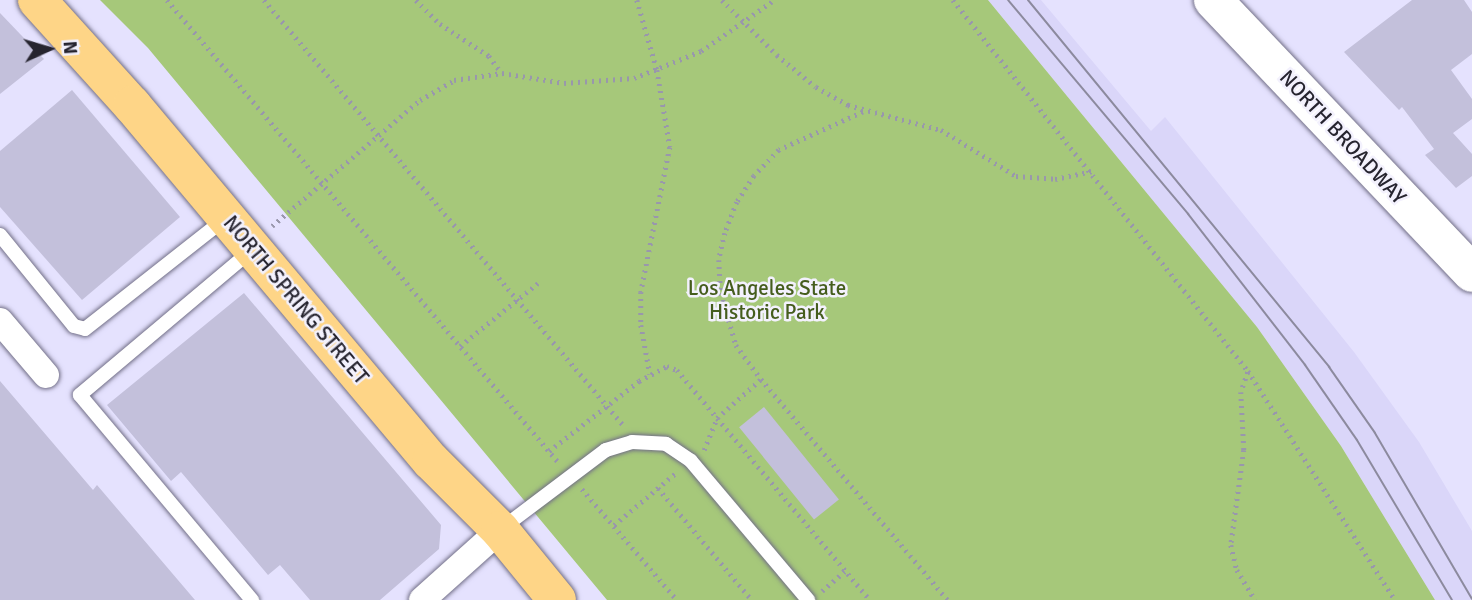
<!DOCTYPE html>
<html>
<head>
<meta charset="utf-8">
<style>
	body { margin:0 }
	#map { position:relative; width:1472px; height:600px; overflow:hidden; background:#e5e2fe; font-family:Signika,sans-serif }
	div>[style] { position:absolute }
	.built>* { inset:0; background:#dad6f9 }
	.green>* { inset:0; background:#a6c87a }
	.building>* { inset:0; background:#c3c0db; transform-origin:0 0 }
	.path>* { height:4.5px; margin-top:-2.25px; transform-origin:0; background:repeating-linear-gradient(90deg,#9997ac 0 2px,transparent 0 7px) }
	.roads { filter:drop-shadow(0 0 2px #726f87) drop-shadow(0 0 2px #726f87) }
	.service>* { height:14px; margin:-7px; padding:0 7px; transform-origin:7px; border-radius:7px; background:#fff }
	.minor>* { height:26px; margin:-13px; padding:0 13px; transform-origin:13px; border-radius:13px; background:#fff }
	.secondary>* { height:38px; margin:-19px; padding:0 19px; transform-origin:19px; border-radius:19px; background:#fff }
	.primary>* { height:38px; margin:-19px; padding:0 19px; transform-origin:19px; border-radius:19px; background:#fed587 }
	.tram>* { height:2px; margin:-1px; padding:0 1px; transform-origin:1px; border-radius:1px; background:#8c8a9e }
	span { translate:-50% -50%; white-space:nowrap; text-align:center; line-height:1.15; -webkit-text-stroke:5px #f3f1fd; paint-order:stroke }
	.street-label { font-size:21px; color:#26242f }
	.park-label { font-size:21px; color:#455d1d }
	.north { position:absolute; left:14px; top:14px; width:70px; height:70px; -webkit-text-stroke:5px #f3f1fd; paint-order:stroke; rotate:86deg; font-size:19px; font-weight:700; line-height:28px; text-align:center; color:#26242f }
	.north::after { content:''; display:block; margin:auto; width:24px; height:32px; background:#26242f; clip-path:polygon(50% 0,100% 100%,50% 72%,0 100%) }
</style>
</head>
<body>
<div id="map">
	<div class="built">
		<i style="clip-path:polygon(988px 0,1041px 0,1151px 131px,1165px 117px,1354px 352px,1419px 442px,1472px 531px,1472px 600px,1435px 600px,1341px 446px,1257px 327px)"></i>
	</div>
	<div class="green">
		<i style="clip-path:polygon(100px 0,988px 0,1257px 327px,1341px 446px,1435px 600px,607px 600px,148px 48px)"></i>
	</div>
	<div class="building">
		<i style="clip-path:polygon(1412px 0,1464px 0,1472px 12px,1472px 54px,1451px 70px,1472px 99px,1472px 119px,1453px 133px,1472px 154px,1472px 176px,1456px 188px,1425px 155px,1434px 149px,1402px 107px,1399px 110px,1344px 52px)"></i>
		<i style="clip-path:polygon(0 13px,44px 59px,0 94px)"></i>
		<i style="clip-path:polygon(72px 90px,180px 217px,82px 300px,0 207px,0 151px)"></i>
		<i style="clip-path:polygon(244px 293px,441px 525px,439px 549px,380px 600px,310px 600px,280px 565px,268px 575px,181px 472px,171px 481px,107px 405px)"></i>
		<i style="clip-path:polygon(0 381px,93px 490px,97px 485px,195px 600px,0 600px)"></i>
		<i style="left:764px;top:407px;width:119px;height:32px;rotate:51deg"></i>
	</div>
	<div class="path">
		<i style="left:167px;top:0;width:608px;rotate:49.74deg"></i>
		<i style="left:264px;top:0;width:559px;rotate:49.79deg"></i>
		<i style="left:416px;top:0;width:34px;rotate:45deg"></i>
		<i style="left:440px;top:24px;width:59px;rotate:33.1deg"></i>
		<i style="left:489px;top:56px;width:21px;rotate:53deg"></i>
		<i style="left:637px;top:0;width:73px;rotate:74.1deg"></i>
		<i style="left:657px;top:70px;width:78px;rotate:80.4deg"></i>
		<i style="left:670px;top:147px;width:148px;rotate:101.3deg"></i>
		<i style="left:641px;top:292px;width:33px;rotate:90deg"></i>
		<i style="left:641px;top:325px;width:50px;rotate:79.6deg"></i>
		<i style="left:722px;top:0;width:78px;rotate:45deg"></i>
		<i style="left:777px;top:55px;width:50px;rotate:39.4deg"></i>
		<i style="left:816px;top:87px;width:37px;rotate:29deg"></i>
		<i style="left:848px;top:105px;width:96px;rotate:15deg"></i>
		<i style="left:941px;top:130px;width:88px;rotate:31.5deg"></i>
		<i style="left:1016px;top:176px;width:39px;rotate:4deg"></i>
		<i style="left:1055px;top:179px;width:38px;rotate:-12deg"></i>
		<i style="left:953px;top:0;width:474px;rotate:51.5deg"></i>
		<i style="left:1248px;top:371px;width:272px;rotate:57.3deg"></i>
		<i style="left:863px;top:112px;width:92px;rotate:155.7deg"></i>
		<i style="left:779px;top:150px;width:36px;rotate:134deg"></i>
		<i style="left:754px;top:176px;width:31px;rotate:123deg"></i>
		<i style="left:737px;top:202px;width:33px;rotate:111deg"></i>
		<i style="left:725px;top:233px;width:28px;rotate:103deg"></i>
		<i style="left:719px;top:260px;width:33px;rotate:87deg"></i>
		<i style="left:721px;top:293px;width:54px;rotate:73.9deg"></i>
		<i style="left:736px;top:345px;width:42px;rotate:53.7deg"></i>
		<i style="left:761px;top:379px;width:289px;rotate:49.8deg"></i>
		<i style="left:272px;top:226px;width:194px;rotate:-40.4deg"></i>
		<i style="left:420px;top:100px;width:39px;rotate:-30deg"></i>
		<i style="left:454px;top:80px;width:49px;rotate:-8.3deg"></i>
		<i style="left:502px;top:73px;width:63px;rotate:9.2deg"></i>
		<i style="left:564px;top:83px;width:70px;rotate:-4.1deg"></i>
		<i style="left:634px;top:78px;width:72px;rotate:-21.9deg"></i>
		<i style="left:701px;top:51px;width:89px;rotate:-34.9deg"></i>
		<i style="left:460px;top:346px;width:100px;rotate:-38.9deg"></i>
		<i style="left:1248px;top:372px;width:21px;rotate:109deg"></i>
		<i style="left:1241px;top:392px;width:58px;rotate:87deg"></i>
		<i style="left:1244px;top:450px;width:96px;rotate:97.8deg"></i>
		<i style="left:1231px;top:545px;width:26px;rotate:77deg"></i>
		<i style="left:1237px;top:570px;width:35px;rotate:59deg"></i>
		<i style="left:704px;top:450px;width:35px;rotate:-68deg"></i>
		<i style="left:717px;top:418px;width:59px;rotate:-41.6deg"></i>
		<i style="left:549px;top:451px;width:114px;rotate:-37.9deg"></i>
		<i style="left:639px;top:381px;width:32px;rotate:-28deg"></i>
		<i style="left:667px;top:366px;width:11px;rotate:22deg"></i>
		<i style="left:677px;top:370px;width:300px;rotate:50deg"></i>
		<i style="left:658px;top:488px;width:146px;rotate:50deg"></i>
		<i style="left:582px;top:489px;width:146px;rotate:49.4deg"></i>
		<i style="left:614px;top:525px;width:82px;rotate:-40.1deg"></i>
		<i style="left:822px;top:591px;width:30px;rotate:-41deg"></i>
	</div>
	<div class="roads">
		<div class="service">
			<i style="left:0;top:235px;width:117px;rotate:50.9deg"></i>
			<i style="left:74px;top:326px;width:11px;rotate:15deg"></i>
			<i style="left:85px;top:329px;width:179px;rotate:-38.2deg"></i>
			<i style="left:252px;top:250px;width:225px;rotate:139.9deg"></i>
			<i style="left:80px;top:395px;width:268px;rotate:50deg"></i>
			<i style="left:501px;top:529px;width:131px;rotate:-37deg"></i>
			<i style="left:606px;top:450px;width:27px;rotate:-17deg"></i>
			<i style="left:632px;top:442px;width:34px;rotate:3deg"></i>
			<i style="left:666px;top:444px;width:30px;rotate:34deg"></i>
			<i style="left:691px;top:461px;width:182px;rotate:49.9deg"></i>
		</div>
		<div class="minor">
			<i style="left:0;top:321px;width:71px;rotate:49.6deg"></i>
			<i style="left:422px;top:600px;width:105px;rotate:-41.9deg"></i>
		</div>
		<div class="secondary">
			<i style="left:1213px;top:0;width:376px;rotate:46.5deg"></i>
		</div>
		<div class="primary">
			<i style="left:37px;top:0;width:142px;rotate:47.9deg"></i>
			<i style="left:132px;top:105px;width:465px;rotate:50deg"></i>
			<i style="left:431px;top:461px;width:98px;rotate:45deg"></i>
			<i style="left:500px;top:530px;width:90px;rotate:50.8deg"></i>
		</div>
	</div>
	<div class="tram">
		<i style="left:1008px;top:0;width:280px;rotate:49.9deg"></i>
		<i style="left:1188px;top:214px;width:191px;rotate:52.2deg"></i>
		<i style="left:1305px;top:365px;width:91px;rotate:55.3deg"></i>
		<i style="left:1357px;top:440px;width:186px;rotate:59.3deg"></i>
		<i style="left:1028px;top:0;width:475px;rotate:50.6deg"></i>
		<i style="left:1329px;top:367px;width:80px;rotate:55.1deg"></i>
		<i style="left:1375px;top:433px;width:192px;rotate:59.7deg"></i>
	</div>
	<div class="street-label">
		<span style="left:1343px;top:137px;rotate:47deg">NORTH BROADWAY</span>
		<span style="left:296px;top:300px;rotate:50deg">NORTH SPRING STREET</span>
	</div>
	<div class="park-label">
		<span style="left:767px;top:300px">Los Angeles State<br>Historic Park</span>
	</div>
	<div class="north">N</div>
</div>
</body>
</html>
